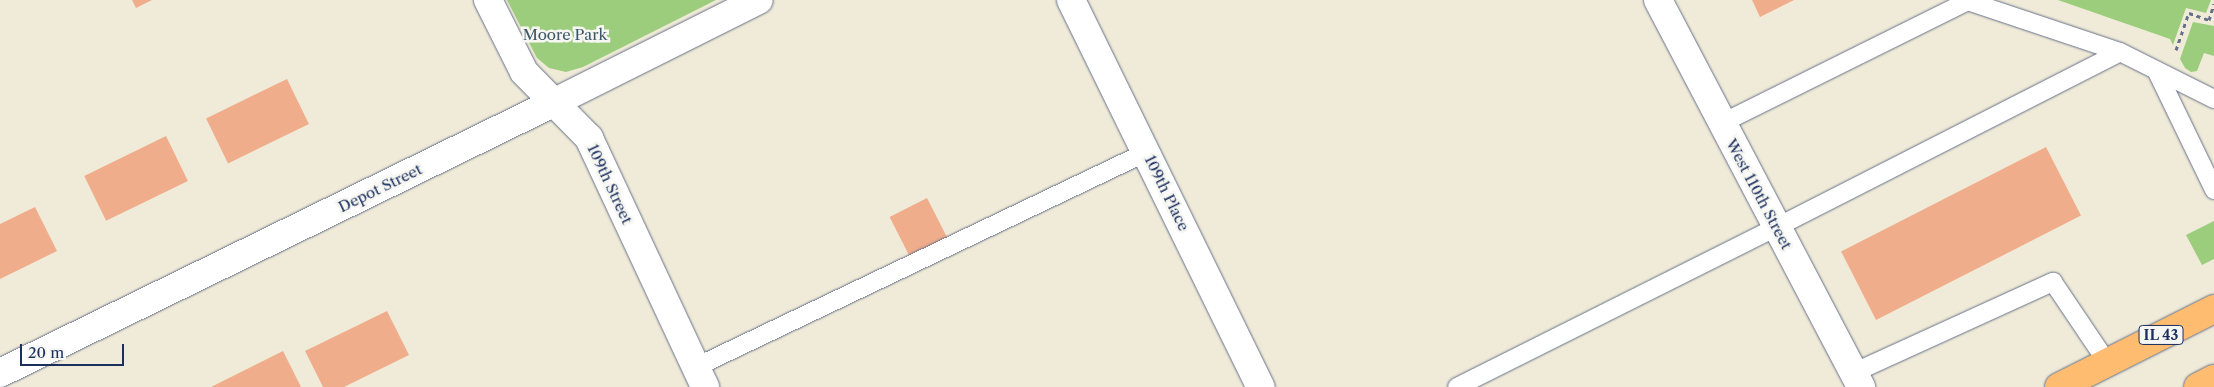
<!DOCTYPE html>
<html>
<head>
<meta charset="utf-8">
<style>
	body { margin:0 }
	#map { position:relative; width:2214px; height:387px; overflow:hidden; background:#f0ebd8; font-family:"Libre Caslon Text",serif }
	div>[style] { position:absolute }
	.green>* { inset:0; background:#9bcd7d }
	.building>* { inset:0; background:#f0ad8b; transform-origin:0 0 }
	.path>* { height:3px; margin-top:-1.5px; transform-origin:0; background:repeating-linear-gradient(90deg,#667189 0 4px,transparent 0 8px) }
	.roads { filter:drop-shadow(0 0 1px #667189) drop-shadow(0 0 1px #667189) }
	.lane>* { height:18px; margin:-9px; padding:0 9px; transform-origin:9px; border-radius:9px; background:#fff }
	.street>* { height:28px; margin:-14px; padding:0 14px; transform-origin:14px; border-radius:14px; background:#fff }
	.primary>* { height:28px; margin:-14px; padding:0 14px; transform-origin:14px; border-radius:14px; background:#febc70 }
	span { translate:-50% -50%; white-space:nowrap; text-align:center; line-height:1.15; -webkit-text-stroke:5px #f6f6f2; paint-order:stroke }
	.shield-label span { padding:1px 4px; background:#f6f6f2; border:1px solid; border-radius:4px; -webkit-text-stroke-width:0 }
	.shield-label { font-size:14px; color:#1b2f5e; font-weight:700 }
	.park-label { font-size:15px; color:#3b5666 }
	.street-label { font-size:15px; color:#1b2f5e }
	.scale { position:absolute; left:20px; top:344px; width:104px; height:22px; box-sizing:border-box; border:2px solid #1b2f5e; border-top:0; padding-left:6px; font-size:15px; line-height:18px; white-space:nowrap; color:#1b2f5e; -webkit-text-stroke:4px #f6f6f2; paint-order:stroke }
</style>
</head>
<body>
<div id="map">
	<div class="green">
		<i style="clip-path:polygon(507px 0,716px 0,583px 67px,566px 72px,549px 68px,537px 58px)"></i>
		<i style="clip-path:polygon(2058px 0,2211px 0,2206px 13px,2186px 8px,2173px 45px,2170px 39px)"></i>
		<i style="clip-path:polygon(2193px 22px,2214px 26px,2214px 56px,2204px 53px,2197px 71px,2191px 72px,2185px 68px,2180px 59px)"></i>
		<i style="clip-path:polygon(2214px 221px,2214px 259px,2202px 265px,2186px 235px)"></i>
	</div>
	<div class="building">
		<i style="clip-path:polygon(132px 0,152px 0,136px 8px)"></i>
		<i style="clip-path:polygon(1752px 0,1794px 0,1760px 17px)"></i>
		<i style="left:287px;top:79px;width:50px;height:90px;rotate:64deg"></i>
		<i style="left:166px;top:136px;width:50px;height:91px;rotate:64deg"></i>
		<i style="left:2046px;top:147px;width:77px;height:230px;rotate:63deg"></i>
		<i style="left:927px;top:198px;width:45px;height:42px;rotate:63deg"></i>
		<i style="clip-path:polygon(35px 207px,57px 251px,0 279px,0 224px)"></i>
		<i style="clip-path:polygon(387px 311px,409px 355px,344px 387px,323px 387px,305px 351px)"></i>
		<i style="clip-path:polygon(283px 351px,301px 387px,211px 387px)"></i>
	</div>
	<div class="path">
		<i style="left:2176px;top:50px;width:39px;rotate:-71deg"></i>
		<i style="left:2189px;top:13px;width:21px;rotate:19deg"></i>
		<i style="left:2209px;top:20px;width:17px;rotate:-73deg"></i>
	</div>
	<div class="roads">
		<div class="lane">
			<i style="left:2120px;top:52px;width:105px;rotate:26.6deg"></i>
			<i style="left:2157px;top:72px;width:131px;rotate:64.2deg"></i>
			<i style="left:696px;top:367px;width:499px;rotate:-25.5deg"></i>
			<i style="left:1853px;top:373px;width:220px;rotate:-24.5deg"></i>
			<i style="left:2053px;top:282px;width:97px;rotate:56deg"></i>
			<i style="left:1457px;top:387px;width:358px;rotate:-26.6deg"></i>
			<i style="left:1777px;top:227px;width:385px;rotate:-27deg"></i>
			<i style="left:2120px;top:52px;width:160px;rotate:-161.5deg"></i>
			<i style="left:1968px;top:1px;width:275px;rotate:153.6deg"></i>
		</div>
		<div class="street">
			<i style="left:488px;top:0;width:80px;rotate:63.4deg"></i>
			<i style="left:524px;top:72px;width:93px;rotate:45.4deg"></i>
			<i style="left:589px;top:138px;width:275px;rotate:65deg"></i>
			<i style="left:1071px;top:0;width:431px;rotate:63.9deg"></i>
			<i style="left:1658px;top:0;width:437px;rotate:62.3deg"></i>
			<i style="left:0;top:373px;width:615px;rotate:-26.02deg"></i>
			<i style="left:553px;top:103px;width:230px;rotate:-26.6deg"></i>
		</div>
		<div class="primary">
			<i style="left:2059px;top:387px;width:174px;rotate:-26.7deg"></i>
			<i style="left:2198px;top:387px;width:18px;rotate:-27deg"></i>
		</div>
	</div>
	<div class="shield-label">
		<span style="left:2161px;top:335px">IL 43</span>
	</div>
	<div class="park-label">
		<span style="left:565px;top:35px">Moore Park</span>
	</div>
	<div class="street-label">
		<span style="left:610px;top:184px;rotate:65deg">109th Street</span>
		<span style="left:380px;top:188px;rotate:-26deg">Depot Street</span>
		<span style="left:1167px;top:193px;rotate:64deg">109th Place</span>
		<span style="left:1759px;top:194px;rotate:62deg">West 110th Street</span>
	</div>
	<div class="scale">20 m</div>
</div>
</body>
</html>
